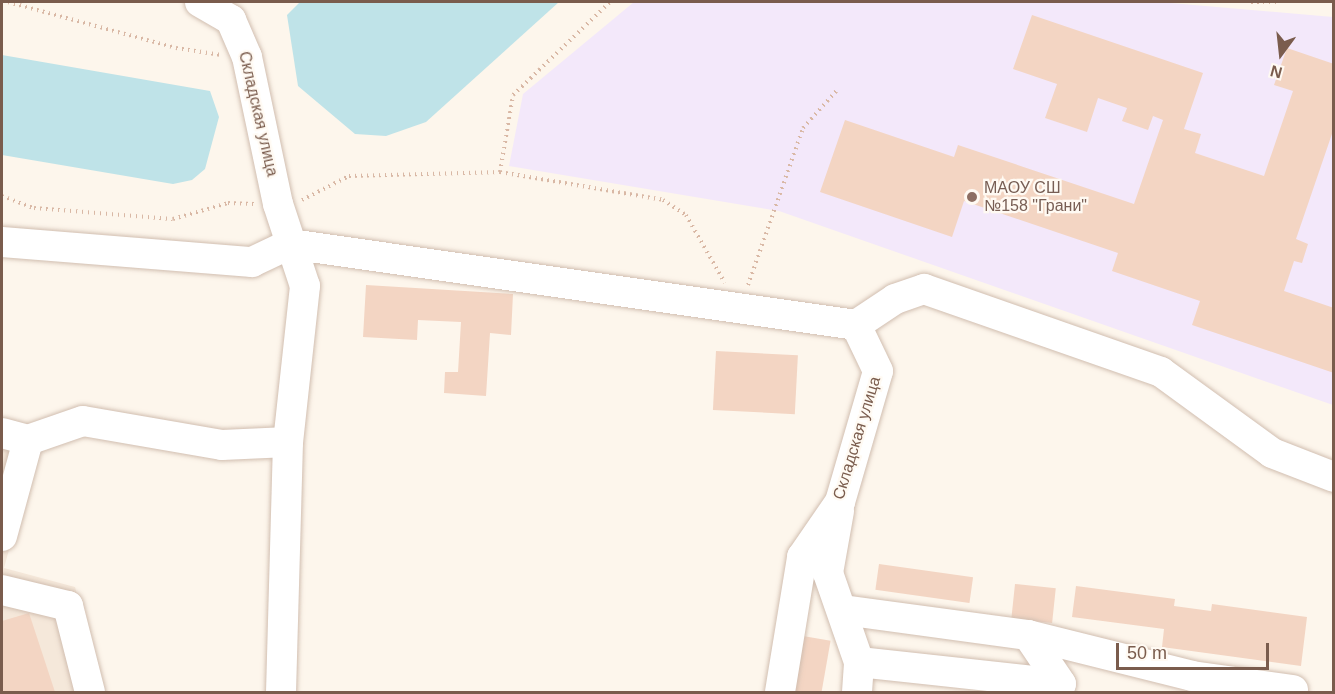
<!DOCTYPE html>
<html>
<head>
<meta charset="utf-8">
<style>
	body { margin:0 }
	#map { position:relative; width:1335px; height:694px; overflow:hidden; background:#fdf6ec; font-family:Helvetica,sans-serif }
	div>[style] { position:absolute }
	.residential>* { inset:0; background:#f5e8da }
	.education>* { inset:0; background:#f3e8fa }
	.water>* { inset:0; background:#bfe3e8 }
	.building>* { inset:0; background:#f3d5c3; transform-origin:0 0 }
	.path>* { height:4px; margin-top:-2px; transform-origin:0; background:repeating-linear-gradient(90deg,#d9b8a5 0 1.5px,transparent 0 6px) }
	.roads { filter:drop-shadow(0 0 2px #d1beb0) drop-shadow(0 0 2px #d1beb0) }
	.minor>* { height:30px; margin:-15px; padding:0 15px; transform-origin:15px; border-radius:15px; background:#fff }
	.dots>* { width:16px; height:16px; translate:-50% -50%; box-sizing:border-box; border:3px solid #fffaf3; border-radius:50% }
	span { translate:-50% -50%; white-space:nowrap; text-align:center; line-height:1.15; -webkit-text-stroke:4.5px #fffaf3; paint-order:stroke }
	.street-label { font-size:16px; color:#7a5c4d }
	.education-label { font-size:16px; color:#785e54 }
	.left { translate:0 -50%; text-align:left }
	.frame { position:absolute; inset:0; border:3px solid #7a5c4d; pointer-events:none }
	.north { position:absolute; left:1251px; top:24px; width:60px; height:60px; -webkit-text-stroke:4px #fffaf3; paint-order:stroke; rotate:195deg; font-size:16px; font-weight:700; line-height:24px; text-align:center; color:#7a5c4d }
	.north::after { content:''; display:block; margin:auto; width:21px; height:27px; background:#7a5c4d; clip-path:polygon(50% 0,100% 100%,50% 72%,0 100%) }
	.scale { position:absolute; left:1116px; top:643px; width:153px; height:27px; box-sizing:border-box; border:3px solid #7a5c4d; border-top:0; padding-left:8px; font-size:18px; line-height:21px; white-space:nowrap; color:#7a5c4d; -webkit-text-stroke:4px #fffaf3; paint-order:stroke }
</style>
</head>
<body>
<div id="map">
	<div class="residential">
		<i style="clip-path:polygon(2px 420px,42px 430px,4px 568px,75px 587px,103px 692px,2px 692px)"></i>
	</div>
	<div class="education">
		<i style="clip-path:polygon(634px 2px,1159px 2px,1333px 17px,1333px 405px,779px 211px,509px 166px,523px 94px)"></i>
	</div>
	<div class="water">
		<i style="clip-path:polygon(300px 2px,559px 2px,426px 122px,386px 136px,355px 134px,298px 86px,287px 15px)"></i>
		<i style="clip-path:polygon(2px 55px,210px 91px,219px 117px,205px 169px,192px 180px,173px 184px,2px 155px)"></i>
	</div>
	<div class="building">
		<i style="clip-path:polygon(1032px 15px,1203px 73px,1184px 129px,1201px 134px,1195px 153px,1264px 176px,1293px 91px,1274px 85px,1287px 48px,1334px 64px,1334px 128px,1296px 239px,1308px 244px,1302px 263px,1294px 261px,1284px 291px,1334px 308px,1334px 373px,1192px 325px,1200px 301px,1112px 271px,1118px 253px,964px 201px,952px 237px,820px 192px,845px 120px,954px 157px,958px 145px,1134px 204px,1163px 120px,1153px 116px,1148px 130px,1122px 121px,1127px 108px,1098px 98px,1087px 132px,1045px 118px,1057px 84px,1013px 69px)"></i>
		<i style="clip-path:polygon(366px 285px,513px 294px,511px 335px,490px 333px,486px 396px,444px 393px,445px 372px,458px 372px,461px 322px,418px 320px,417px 340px,363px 337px)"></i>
		<i style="left:716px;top:351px;width:82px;height:59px;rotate:3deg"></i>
		<i style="left:879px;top:564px;width:95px;height:26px;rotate:8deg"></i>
		<i style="left:1015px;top:584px;width:41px;height:35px;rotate:6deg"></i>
		<i style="clip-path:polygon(1076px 586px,1175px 599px,1174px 606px,1211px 611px,1212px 604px,1307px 617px,1301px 666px,1162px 647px,1164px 629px,1072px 617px)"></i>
		<i style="clip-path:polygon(29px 613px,55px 692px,2px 692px,2px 621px)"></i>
		<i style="left:803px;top:636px;width:28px;height:57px;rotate:10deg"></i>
	</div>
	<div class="path">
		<i style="left:8px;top:2px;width:174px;rotate:15.3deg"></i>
		<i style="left:176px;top:48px;width:46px;rotate:8.8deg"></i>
		<i style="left:1251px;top:2px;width:28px"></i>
		<i style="left:500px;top:172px;width:165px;rotate:9.7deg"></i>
		<i style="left:663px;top:200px;width:27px;rotate:33deg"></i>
		<i style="left:686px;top:215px;width:78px;rotate:60.2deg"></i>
		<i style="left:2px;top:196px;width:34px;rotate:21deg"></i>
		<i style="left:34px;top:208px;width:139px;rotate:4.5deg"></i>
		<i style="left:173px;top:219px;width:57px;rotate:-16.2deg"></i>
		<i style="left:228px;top:203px;width:26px;rotate:2deg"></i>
		<i style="left:302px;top:200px;width:53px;rotate:-27.1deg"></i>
		<i style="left:349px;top:176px;width:151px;rotate:-1.5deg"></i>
		<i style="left:500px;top:172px;width:78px;rotate:-80.4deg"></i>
		<i style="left:513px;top:95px;width:134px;rotate:-43.8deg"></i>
		<i style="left:748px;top:285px;width:166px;rotate:-70.7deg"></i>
		<i style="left:803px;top:128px;width:52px;rotate:-48.1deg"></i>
	</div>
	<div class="roads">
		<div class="minor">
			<i style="left:200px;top:2px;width:36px;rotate:30deg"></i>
			<i style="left:231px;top:20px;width:40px;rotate:66.6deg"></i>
			<i style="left:247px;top:57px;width:150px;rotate:78.1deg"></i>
			<i style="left:278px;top:204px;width:86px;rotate:71.8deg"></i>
			<i style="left:305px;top:286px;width:157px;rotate:96.2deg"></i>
			<i style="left:288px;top:442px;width:250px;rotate:91.6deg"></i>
			<i style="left:2px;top:242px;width:251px;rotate:4.6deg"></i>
			<i style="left:252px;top:262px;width:42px;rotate:-25.3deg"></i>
			<i style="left:290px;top:244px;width:572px;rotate:8.14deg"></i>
			<i style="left:2px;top:433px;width:27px;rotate:15deg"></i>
			<i style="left:28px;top:440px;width:58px;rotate:-19.1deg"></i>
			<i style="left:83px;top:421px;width:141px;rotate:9.8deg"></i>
			<i style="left:222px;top:445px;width:66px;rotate:-2.6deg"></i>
			<i style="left:839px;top:511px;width:63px;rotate:100.1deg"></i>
			<i style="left:828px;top:573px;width:94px;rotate:70.8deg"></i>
			<i style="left:859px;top:662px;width:203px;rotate:6.2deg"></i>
			<i style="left:1061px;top:684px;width:59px;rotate:-124deg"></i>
			<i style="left:1028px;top:635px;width:169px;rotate:14deg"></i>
			<i style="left:1192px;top:676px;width:102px;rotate:7.9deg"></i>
			<i style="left:2px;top:536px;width:99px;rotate:-74.8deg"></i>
			<i style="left:2px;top:590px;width:68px;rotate:13.6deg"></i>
			<i style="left:68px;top:606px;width:89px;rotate:75.7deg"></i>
			<i style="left:843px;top:610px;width:187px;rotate:7.7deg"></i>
			<i style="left:780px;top:692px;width:137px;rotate:-80.7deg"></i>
			<i style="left:802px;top:557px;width:67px;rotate:-55.4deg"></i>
			<i style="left:840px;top:502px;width:136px;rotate:-73.8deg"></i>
			<i style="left:878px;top:371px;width:51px;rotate:-115.6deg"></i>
			<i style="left:856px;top:325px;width:47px;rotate:-33.7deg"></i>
			<i style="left:895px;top:299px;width:31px;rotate:-19deg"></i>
			<i style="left:924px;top:289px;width:251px;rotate:19.3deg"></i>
			<i style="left:1161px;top:372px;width:137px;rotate:36.1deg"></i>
			<i style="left:1272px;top:453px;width:66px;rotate:21.2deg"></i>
			<i style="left:857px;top:692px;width:30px;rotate:-86deg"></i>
		</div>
	</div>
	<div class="dots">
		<i style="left:972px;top:197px;background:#8d6e63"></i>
	</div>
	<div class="street-label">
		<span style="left:258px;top:114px;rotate:77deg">Складская улица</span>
		<span style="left:857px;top:438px;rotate:-73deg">Складская улица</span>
	</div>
	<div class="education-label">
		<span class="left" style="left:984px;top:197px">МАОУ СШ<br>№158 "Грани"</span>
	</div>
	<div class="frame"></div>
	<div class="north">N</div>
	<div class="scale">50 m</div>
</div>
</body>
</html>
